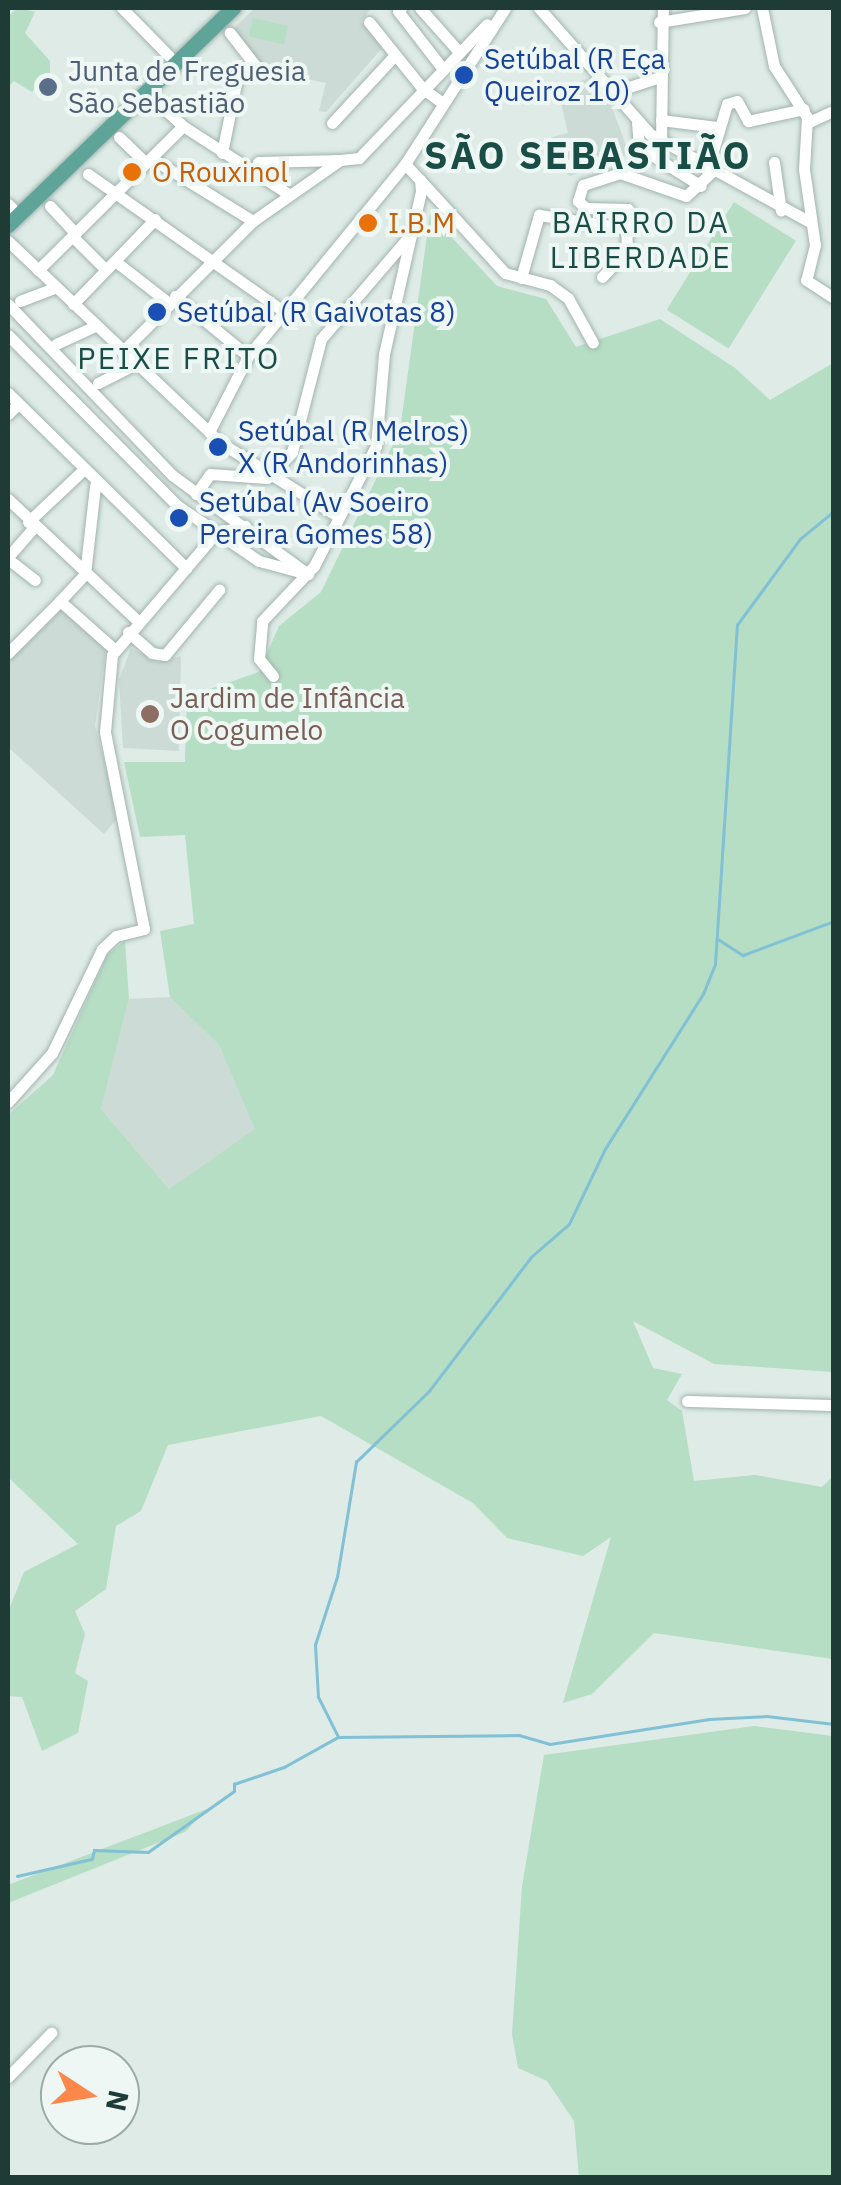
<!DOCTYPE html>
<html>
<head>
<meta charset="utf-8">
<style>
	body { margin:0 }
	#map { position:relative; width:841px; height:2185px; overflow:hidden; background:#deebe6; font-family:"IBM Plex Sans",sans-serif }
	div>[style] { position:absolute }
	.built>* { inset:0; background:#ccdbd5 }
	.green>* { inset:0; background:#b5dec4; transform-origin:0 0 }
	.stream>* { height:2.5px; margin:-1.25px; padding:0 1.25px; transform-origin:1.25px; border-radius:1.25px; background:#81c0d5 }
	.roads { filter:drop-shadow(0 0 2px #a1b3ae) drop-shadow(0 0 2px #a1b3ae) }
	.minor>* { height:11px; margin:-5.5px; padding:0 5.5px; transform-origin:5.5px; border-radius:5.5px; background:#fff }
	.major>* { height:15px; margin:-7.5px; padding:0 7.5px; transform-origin:7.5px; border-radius:7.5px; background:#5fa499 }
	.dots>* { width:28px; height:28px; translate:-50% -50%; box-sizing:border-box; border:5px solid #eef7f4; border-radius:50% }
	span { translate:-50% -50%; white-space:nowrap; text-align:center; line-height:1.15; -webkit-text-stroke:8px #eef7f4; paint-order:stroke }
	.transit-label { font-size:28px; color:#164399 }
	.left { translate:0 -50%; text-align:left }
	.service-label { font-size:28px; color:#4e5e75 }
	.food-label { font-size:28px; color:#c56008 }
	.education-label { font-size:28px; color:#785e54 }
	.neighbourhood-label { font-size:30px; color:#194e47; letter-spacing:2.5px }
	.district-label { font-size:38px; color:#194e47; font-weight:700; letter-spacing:2.5px }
	.frame { position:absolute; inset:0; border:10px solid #1e3b36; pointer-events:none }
	.north { position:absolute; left:40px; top:2045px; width:100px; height:100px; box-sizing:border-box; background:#eef7f4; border:2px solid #9baca8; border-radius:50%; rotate:102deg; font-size:28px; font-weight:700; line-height:40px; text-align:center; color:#1e3b36 }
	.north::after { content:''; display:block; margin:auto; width:35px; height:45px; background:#fc874b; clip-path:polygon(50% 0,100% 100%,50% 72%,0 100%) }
</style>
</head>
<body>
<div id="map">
	<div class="built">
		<i style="clip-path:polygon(255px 8px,371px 8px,361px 22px,384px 46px,326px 112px,319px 111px,326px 83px,267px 71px,233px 29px)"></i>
		<i style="clip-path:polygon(591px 77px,609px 99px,629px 154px,570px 176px,557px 167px,552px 137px,568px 133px,558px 90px)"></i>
		<i style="clip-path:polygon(63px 608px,106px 647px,95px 726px,119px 816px,104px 834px,8px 747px,8px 662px)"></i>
		<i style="clip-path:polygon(131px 648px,158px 662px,181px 656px,179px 751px,123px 748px,119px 680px)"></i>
		<i style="clip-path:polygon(170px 997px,219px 1045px,256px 1129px,169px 1189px,101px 1109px,129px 999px)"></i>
	</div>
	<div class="green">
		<i style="clip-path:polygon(18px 8px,35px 12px,25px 33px,50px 61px,50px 73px,32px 92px,14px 81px,8px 87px,8px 16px)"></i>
		<i style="left:253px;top:18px;width:36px;height:19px;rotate:13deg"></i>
		<i style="left:734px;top:202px;width:73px;height:127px;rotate:32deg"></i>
		<i style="clip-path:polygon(430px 214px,497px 286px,546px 299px,576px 347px,660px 319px,735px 368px,770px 400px,833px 363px,833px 1372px,714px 1364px,633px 1321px,653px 1368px,682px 1374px,667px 1400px,682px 1411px,694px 1481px,755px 1475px,822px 1487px,833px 1476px,833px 1659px,654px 1633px,592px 1694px,563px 1703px,611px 1537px,583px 1556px,507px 1538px,473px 1503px,321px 1416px,168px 1445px,141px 1511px,116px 1526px,106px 1589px,75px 1611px,85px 1634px,75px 1673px,88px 1681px,78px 1733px,42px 1751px,22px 1697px,8px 1696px,8px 1612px,24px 1572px,78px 1544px,8px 1477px,8px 1115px,53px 1075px,107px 955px,125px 941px,129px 999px,101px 1109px,169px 1189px,255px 1129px,219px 1045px,170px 997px,160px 931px,194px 924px,185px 835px,140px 837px,124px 762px,185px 762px,187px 697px,259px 672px,279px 626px,321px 592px,400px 430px)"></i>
		<i style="clip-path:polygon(754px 1726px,833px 1736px,833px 2177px,579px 2177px,574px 2121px,547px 2081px,518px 2068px,512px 2034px,522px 1887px,544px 1755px)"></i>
		<i style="clip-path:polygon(207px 1809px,185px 1832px,8px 1903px,8px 1885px)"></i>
	</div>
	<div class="stream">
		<i style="left:718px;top:939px;width:30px;rotate:33deg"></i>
		<i style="left:743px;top:955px;width:97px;rotate:-20.5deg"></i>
		<i style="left:338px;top:1737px;width:45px;rotate:-116.6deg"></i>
		<i style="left:318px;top:1697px;width:52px;rotate:-93.3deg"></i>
		<i style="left:315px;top:1645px;width:71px;rotate:-72.1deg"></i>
		<i style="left:337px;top:1577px;width:117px;rotate:-80.6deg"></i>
		<i style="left:356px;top:1462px;width:102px;rotate:-44.2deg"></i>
		<i style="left:429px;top:1391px;width:168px;rotate:-52.7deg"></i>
		<i style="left:531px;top:1257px;width:50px;rotate:-41deg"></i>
		<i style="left:569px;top:1224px;width:83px;rotate:-64.4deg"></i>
		<i style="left:605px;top:1149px;width:183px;rotate:-57.7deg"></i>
		<i style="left:703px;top:994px;width:32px;rotate:-68deg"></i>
		<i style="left:715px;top:964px;width:340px;rotate:-86.3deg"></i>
		<i style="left:737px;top:625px;width:107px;rotate:-53.8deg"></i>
		<i style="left:800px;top:539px;width:44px;rotate:-39.5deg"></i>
		<i style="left:17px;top:1876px;width:77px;rotate:-12.8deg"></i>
		<i style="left:92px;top:1859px;width:9px;rotate:-77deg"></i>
		<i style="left:94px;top:1850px;width:54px;rotate:2.1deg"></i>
		<i style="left:148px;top:1852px;width:105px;rotate:-35.3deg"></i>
		<i style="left:234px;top:1791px;width:7px;rotate:-90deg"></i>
		<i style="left:234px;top:1784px;width:53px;rotate:-18.8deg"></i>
		<i style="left:284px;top:1767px;width:62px;rotate:-29.1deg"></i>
		<i style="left:338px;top:1737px;width:181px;rotate:-0.6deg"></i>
		<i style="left:519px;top:1735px;width:32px;rotate:16deg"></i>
		<i style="left:550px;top:1744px;width:161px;rotate:-8.9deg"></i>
		<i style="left:709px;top:1719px;width:58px;rotate:-3deg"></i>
		<i style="left:767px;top:1716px;width:67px;rotate:6.8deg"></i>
	</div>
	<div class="roads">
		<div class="minor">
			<i style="left:122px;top:8px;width:67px;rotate:45.6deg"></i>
			<i style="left:401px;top:8px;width:4px;rotate:135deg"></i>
			<i style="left:398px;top:11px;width:72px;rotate:52.3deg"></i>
			<i style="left:420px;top:8px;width:59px;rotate:48.4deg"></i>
			<i style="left:539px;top:8px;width:168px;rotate:48.6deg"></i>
			<i style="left:650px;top:134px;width:183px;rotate:28.8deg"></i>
			<i style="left:762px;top:8px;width:59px;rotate:78.3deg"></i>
			<i style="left:774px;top:66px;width:61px;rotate:57.1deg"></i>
			<i style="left:807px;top:117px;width:52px;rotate:93.3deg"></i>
			<i style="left:804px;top:169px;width:77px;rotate:81.8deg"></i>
			<i style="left:815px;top:245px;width:36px;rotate:104deg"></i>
			<i style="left:806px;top:280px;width:33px;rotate:33deg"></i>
			<i style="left:369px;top:22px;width:85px;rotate:51.2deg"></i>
			<i style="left:422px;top:88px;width:22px;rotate:36deg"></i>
			<i style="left:659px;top:22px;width:87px;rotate:-9.2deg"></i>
			<i style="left:146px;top:92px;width:50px;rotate:42.6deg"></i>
			<i style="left:183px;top:126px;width:127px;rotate:32.8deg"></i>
			<i style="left:611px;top:93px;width:52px;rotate:-18.1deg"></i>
			<i style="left:661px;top:120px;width:56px;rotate:7.1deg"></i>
			<i style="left:332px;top:123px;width:91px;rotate:-47.2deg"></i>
			<i style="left:637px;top:123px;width:24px;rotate:85deg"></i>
			<i style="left:639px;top:147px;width:73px;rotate:32.2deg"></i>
			<i style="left:807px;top:123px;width:26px;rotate:-25deg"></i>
			<i style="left:119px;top:137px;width:37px;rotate:44deg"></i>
			<i style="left:661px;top:143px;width:135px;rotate:-89.2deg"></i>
			<i style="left:222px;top:153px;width:81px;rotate:-78.6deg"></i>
			<i style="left:238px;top:74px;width:21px;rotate:-14deg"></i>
			<i style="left:258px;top:69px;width:46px;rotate:-127.9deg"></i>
			<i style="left:151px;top:158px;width:120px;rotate:31.7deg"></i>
			<i style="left:258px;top:162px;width:82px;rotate:-1.4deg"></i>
			<i style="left:774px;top:162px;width:49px;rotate:81.9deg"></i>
			<i style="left:707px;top:171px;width:70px;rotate:-73.4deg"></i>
			<i style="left:727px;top:104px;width:10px;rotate:-17deg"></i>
			<i style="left:737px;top:101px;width:23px;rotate:61deg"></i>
			<i style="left:748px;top:121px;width:57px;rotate:-12.1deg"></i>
			<i style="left:88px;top:174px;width:238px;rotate:35.1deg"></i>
			<i style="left:420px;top:180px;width:126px;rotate:47.6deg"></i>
			<i style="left:505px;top:273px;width:47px;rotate:14.9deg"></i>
			<i style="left:550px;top:285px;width:22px;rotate:36deg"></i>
			<i style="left:568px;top:298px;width:51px;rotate:60.9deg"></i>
			<i style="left:8px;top:204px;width:6px;rotate:45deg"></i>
			<i style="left:50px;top:206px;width:37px;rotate:47deg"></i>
			<i style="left:72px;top:236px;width:48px;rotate:45deg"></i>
			<i style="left:8px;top:241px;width:294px;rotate:43.5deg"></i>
			<i style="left:221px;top:443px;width:139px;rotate:32.1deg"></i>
			<i style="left:115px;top:261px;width:68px;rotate:37.9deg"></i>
			<i style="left:38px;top:270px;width:204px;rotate:-44.8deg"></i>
			<i style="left:602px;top:277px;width:37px;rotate:-47deg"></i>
			<i style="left:627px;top:250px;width:24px;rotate:-92deg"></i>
			<i style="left:521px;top:278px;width:66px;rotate:-74.1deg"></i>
			<i style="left:539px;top:215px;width:85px;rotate:8.8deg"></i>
			<i style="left:623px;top:228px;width:8px;rotate:-40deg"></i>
			<i style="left:629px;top:223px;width:14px;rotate:-94deg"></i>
			<i style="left:628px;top:209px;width:42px;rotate:-178.6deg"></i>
			<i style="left:586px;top:208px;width:11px;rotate:-139deg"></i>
			<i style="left:578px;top:201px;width:17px;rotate:-73deg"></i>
			<i style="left:583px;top:185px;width:39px;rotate:-18deg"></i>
			<i style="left:620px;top:173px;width:70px;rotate:19.2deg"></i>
			<i style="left:686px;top:196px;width:34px;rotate:-43deg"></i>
			<i style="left:175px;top:296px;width:94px;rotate:39.4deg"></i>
			<i style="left:20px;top:301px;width:39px;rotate:-21deg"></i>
			<i style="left:8px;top:304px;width:237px;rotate:46.2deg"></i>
			<i style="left:172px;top:475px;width:168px;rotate:36.1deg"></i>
			<i style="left:73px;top:304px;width:118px;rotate:-46deg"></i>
			<i style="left:8px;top:335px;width:241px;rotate:45.2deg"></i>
			<i style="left:178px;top:506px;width:98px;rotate:34.2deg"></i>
			<i style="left:259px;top:561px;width:51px;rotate:14.9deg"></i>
			<i style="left:56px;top:344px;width:43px;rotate:-24.8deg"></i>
			<i style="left:122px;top:352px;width:185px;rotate:-45deg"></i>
			<i style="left:253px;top:221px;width:106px;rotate:-35deg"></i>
			<i style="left:340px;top:160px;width:19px;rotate:-6deg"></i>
			<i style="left:359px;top:158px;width:185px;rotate:-46.3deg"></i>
			<i style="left:98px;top:383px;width:42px;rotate:-26.6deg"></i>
			<i style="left:8px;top:393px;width:250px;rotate:44.5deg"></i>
			<i style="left:8px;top:414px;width:14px;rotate:-45deg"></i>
			<i style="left:209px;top:432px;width:85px;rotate:-62.8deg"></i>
			<i style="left:248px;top:356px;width:248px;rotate:-50.7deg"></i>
			<i style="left:405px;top:164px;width:185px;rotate:-57.3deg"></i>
			<i style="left:196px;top:494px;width:24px;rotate:-55deg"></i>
			<i style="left:210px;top:474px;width:57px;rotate:4deg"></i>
			<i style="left:267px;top:478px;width:36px;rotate:-46deg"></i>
			<i style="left:292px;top:452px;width:117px;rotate:-75.6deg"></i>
			<i style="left:321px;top:339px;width:137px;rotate:-49.4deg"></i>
			<i style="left:8px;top:499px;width:177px;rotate:43.2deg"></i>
			<i style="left:28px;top:522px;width:74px;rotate:-43.4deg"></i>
			<i style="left:8px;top:557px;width:40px;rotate:-49deg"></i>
			<i style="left:8px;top:559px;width:34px;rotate:38deg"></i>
			<i style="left:85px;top:574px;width:37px;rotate:133deg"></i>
			<i style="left:60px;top:601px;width:74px;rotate:41.7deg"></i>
			<i style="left:85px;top:574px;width:89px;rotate:-83.5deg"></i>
			<i style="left:128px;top:632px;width:32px;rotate:41deg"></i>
			<i style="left:152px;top:653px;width:13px;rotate:9deg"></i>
			<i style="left:165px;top:655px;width:85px;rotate:-50.3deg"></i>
			<i style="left:8px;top:653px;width:74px;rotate:-45deg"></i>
			<i style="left:273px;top:676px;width:22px;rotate:-129deg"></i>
			<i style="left:259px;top:659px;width:38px;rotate:-85deg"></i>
			<i style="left:262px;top:621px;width:76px;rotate:-46.6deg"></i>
			<i style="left:314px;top:566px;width:135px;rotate:-62.7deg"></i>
			<i style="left:376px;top:446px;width:92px;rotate:-85deg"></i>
			<i style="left:384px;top:354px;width:167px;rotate:-77.2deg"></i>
			<i style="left:421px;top:191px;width:11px;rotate:-95deg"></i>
			<i style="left:420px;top:180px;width:22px;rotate:-133deg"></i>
			<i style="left:8px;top:1102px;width:66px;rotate:-48.1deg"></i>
			<i style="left:52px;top:1053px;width:115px;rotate:-64.3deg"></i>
			<i style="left:102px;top:949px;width:19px;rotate:-43deg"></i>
			<i style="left:116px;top:936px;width:29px;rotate:-14deg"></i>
			<i style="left:144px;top:929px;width:201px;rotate:-101.2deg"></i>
			<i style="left:105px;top:732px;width:77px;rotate:-84.8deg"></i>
			<i style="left:112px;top:655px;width:160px;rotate:-49.6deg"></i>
			<i style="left:216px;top:533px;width:30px;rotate:-14deg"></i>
			<i style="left:687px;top:1401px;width:147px;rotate:1.6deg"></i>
			<i style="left:8px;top:2077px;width:62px;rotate:-45.7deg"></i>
		</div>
		<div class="major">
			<i style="left:8px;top:225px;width:313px;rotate:-44deg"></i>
		</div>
	</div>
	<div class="dots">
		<i style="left:464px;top:75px;background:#1a4fb4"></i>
		<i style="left:48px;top:87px;background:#5c6f8a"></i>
		<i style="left:132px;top:172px;background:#e8710a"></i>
		<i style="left:368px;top:223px;background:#e8710a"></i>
		<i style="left:157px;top:312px;background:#1a4fb4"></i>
		<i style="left:218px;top:447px;background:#1a4fb4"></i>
		<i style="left:179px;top:518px;background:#1a4fb4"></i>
		<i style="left:150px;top:714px;background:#8d6e63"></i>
	</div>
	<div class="transit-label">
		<span class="left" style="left:484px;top:75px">Setúbal (R Eça<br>Queiroz 10)</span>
		<span class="left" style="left:177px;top:312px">Setúbal (R Gaivotas 8)</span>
		<span class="left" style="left:238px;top:447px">Setúbal (R Melros)<br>X (R Andorinhas)</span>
		<span class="left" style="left:199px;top:518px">Setúbal (Av Soeiro<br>Pereira Gomes 58)</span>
	</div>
	<div class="service-label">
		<span class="left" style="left:68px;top:87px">Junta de Freguesia<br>São Sebastião</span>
	</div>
	<div class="food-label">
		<span class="left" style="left:152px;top:172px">O Rouxinol</span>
		<span class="left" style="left:388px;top:223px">I.B.M</span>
	</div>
	<div class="education-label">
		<span class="left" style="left:170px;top:714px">Jardim de Infância<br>O Cogumelo</span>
	</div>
	<div class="neighbourhood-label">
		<span style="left:641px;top:239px">BAIRRO DA<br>LIBERDADE</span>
		<span style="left:179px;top:358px">PEIXE FRITO</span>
	</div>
	<div class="district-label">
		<span style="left:588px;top:155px">SÃO SEBASTIÃO</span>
	</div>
	<div class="frame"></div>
	<div class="north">N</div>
</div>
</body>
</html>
